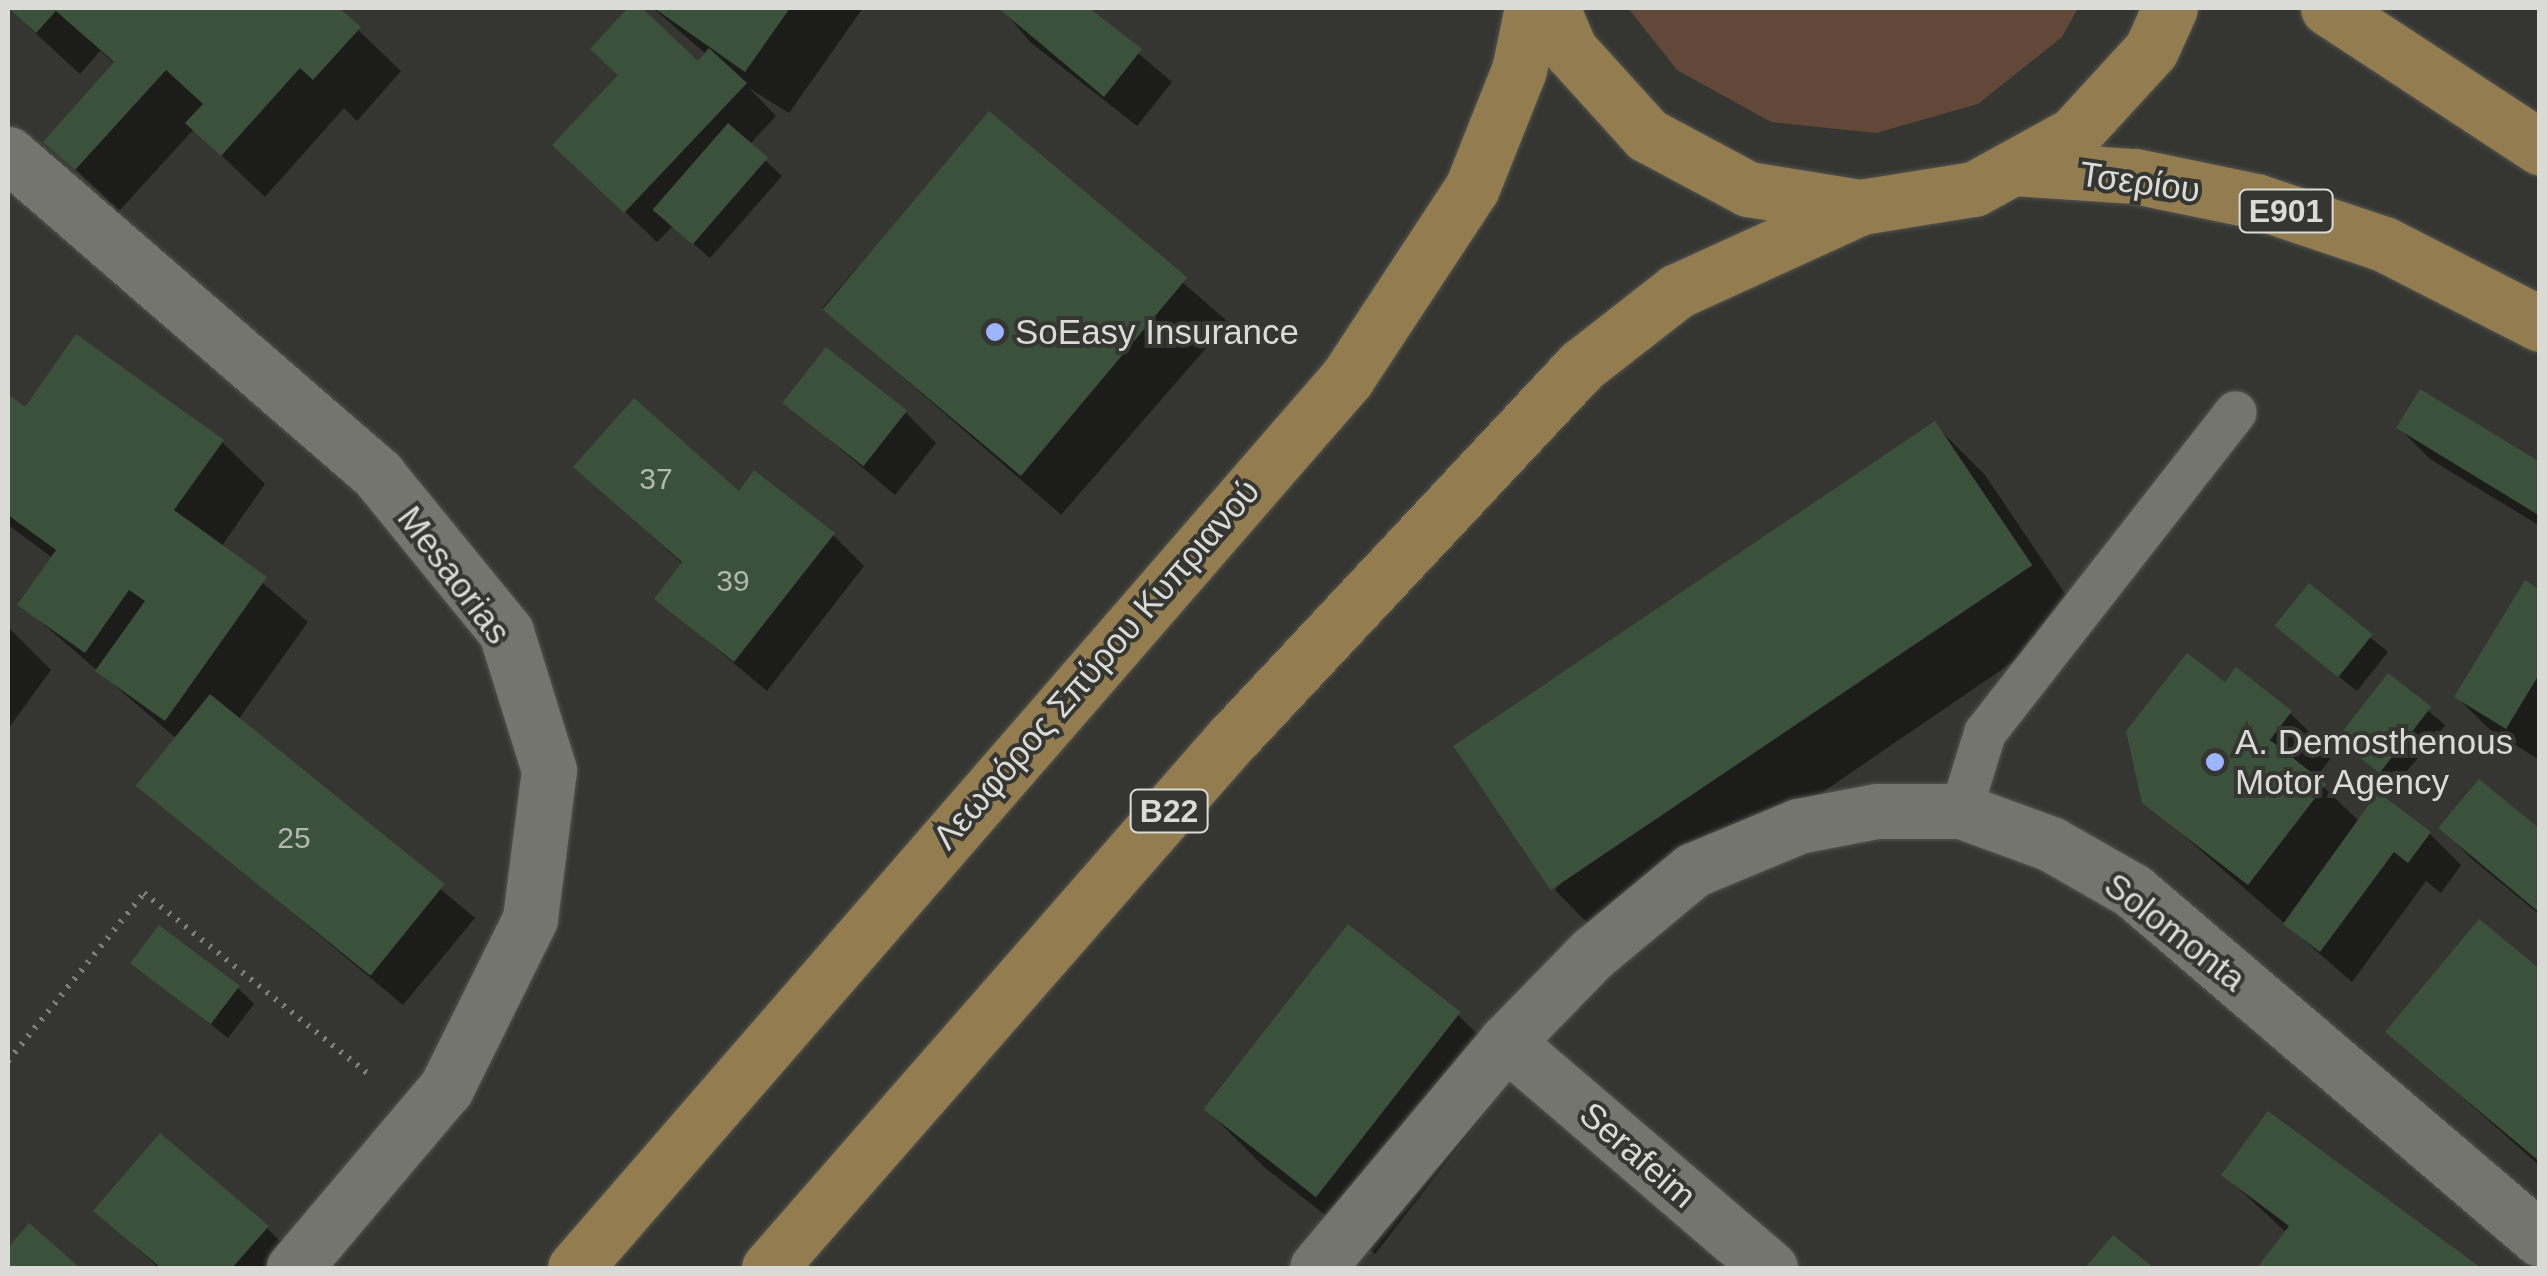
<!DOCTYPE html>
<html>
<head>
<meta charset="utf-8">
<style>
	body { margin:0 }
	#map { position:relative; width:2547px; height:1276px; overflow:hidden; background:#353631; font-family:Helvetica,sans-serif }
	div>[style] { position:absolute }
	.green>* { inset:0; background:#614839 }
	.shadow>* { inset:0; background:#0007; transform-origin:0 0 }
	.building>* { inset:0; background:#3b513b; transform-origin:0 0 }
	.path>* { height:6px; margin-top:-3px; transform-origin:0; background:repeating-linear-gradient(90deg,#7f807c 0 2.5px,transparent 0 10.5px) }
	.roads { filter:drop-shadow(0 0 2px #52524e) drop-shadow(0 0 2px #52524e) }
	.lane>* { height:42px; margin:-21px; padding:0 21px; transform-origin:21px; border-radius:21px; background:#757570 }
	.street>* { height:55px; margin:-27.5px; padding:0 27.5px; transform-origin:27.5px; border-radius:27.5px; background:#757570 }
	.primary>* { height:55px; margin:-27.5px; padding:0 27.5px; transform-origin:27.5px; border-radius:27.5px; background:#927c50 }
	.dots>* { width:28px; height:28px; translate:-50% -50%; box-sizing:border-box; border:5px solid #353631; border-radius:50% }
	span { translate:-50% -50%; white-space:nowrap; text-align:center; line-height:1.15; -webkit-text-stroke:8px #353631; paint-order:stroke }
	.number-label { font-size:30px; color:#b2b8b0 }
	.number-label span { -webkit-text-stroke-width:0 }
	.shield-label span { padding:2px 8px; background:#353631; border:2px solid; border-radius:8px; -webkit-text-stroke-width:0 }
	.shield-label { font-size:32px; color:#dadad7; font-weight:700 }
	.street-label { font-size:35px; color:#dadad7 }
	.poi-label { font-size:35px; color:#dadad7 }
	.left { translate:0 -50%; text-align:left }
	.frame { position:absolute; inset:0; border:10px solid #dadad7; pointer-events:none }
</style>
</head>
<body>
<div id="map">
	<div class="green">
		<i style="clip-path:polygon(1628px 8px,2078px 8px,2062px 37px,1978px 104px,1876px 133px,1771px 122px,1677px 70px)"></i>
	</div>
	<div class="shadow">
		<i style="clip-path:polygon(8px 8px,335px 8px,401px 71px,357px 121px,344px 108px,265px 197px,194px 129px,119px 211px,47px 142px,115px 64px,100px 51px,80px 74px)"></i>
		<i style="clip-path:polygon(631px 8px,698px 64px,707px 55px,653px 8px,863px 8px,789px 113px,749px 88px,776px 116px,749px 145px,782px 176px,710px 258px,673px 226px,657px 242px,587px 176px,620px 76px,593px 48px)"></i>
		<i style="clip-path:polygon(1002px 8px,1085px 8px,1172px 82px,1137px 126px,1030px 42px)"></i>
		<i style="left:990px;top:115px;width:316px;height:255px;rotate:41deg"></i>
		<i style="clip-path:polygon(8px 397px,25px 410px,222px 442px,265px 484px,221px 547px,308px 622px,238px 720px,475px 918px,403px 1005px,139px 785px,177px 739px,20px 604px,53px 558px,8px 525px)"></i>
		<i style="clip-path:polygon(786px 403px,905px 412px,936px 443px,895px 495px)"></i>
		<i style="clip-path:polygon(1935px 425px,1985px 475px,2080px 616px,1605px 941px,1555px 890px)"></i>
		<i style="clip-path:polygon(2399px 428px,2540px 464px,2540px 526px,2430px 459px)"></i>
		<i style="clip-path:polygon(576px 467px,740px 494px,833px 535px,864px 566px,767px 691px,657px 599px,684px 565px)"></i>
		<i style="clip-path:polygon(2309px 587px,2388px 652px,2357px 691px,2295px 642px)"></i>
		<i style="clip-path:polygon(2540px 592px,2540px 756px,2538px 759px,2488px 728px,2457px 697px)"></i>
		<i style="clip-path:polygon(8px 627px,51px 670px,8px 729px)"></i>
		<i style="left:2388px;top:677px;width:75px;height:78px;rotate:40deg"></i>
		<i style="clip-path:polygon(2226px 686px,2290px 713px,2333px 755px,2315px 779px,2360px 822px,2430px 834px,2461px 865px,2441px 893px,2426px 881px,2352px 982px,2144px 801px)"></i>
		<i style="clip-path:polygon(2441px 828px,2540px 832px,2540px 915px,2472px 859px)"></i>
		<i style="clip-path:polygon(1349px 928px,1458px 1015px,1516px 1073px,1375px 1254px,1264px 1167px,1206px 1109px)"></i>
		<i style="clip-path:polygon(134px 963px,238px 988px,254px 1004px,228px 1038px)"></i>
		<i style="clip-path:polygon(2540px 972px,2540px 1166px,2389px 1032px)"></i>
		<i style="clip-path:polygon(2269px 1114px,2477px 1268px,2261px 1268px,2287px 1233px,2224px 1175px)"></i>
		<i style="clip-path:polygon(96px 1211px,267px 1228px,298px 1259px,290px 1268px,159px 1268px)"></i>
	</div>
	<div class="building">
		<i style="clip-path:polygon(8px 8px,339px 8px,361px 27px,313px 80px,300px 68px,221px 156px,185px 123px,203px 104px,166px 70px,75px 170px,43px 142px,114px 62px,56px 11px,36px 33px)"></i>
		<i style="clip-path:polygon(628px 8px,642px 8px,698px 61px,709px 48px,747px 83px,624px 213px,552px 145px,618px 75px,590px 49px)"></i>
		<i style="clip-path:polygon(654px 8px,790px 8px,745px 72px)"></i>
		<i style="clip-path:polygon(998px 8px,1089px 8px,1142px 49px,1104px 97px)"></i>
		<i style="left:989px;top:111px;width:259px;height:259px;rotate:40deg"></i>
		<i style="left:728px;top:123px;width:53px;height:115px;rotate:41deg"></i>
		<i style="clip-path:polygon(76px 334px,224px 440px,174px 510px,267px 577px,165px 721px,95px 671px,145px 601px,129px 590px,85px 653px,17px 605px,56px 550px,8px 515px,8px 394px,25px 407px)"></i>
		<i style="left:826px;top:347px;width:103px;height:71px;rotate:38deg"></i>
		<i style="clip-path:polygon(2420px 389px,2540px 462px,2540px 516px,2396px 428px)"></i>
		<i style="clip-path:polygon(634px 398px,739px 491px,754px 470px,835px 533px,734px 662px,654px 599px,682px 562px,573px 467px)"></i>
		<i style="left:1935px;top:421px;width:174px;height:581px;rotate:56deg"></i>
		<i style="clip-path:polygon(2525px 580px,2540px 590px,2540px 673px,2506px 729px,2454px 697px)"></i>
		<i style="left:2309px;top:583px;width:82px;height:55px;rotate:39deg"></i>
		<i style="clip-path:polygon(2187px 653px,2225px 682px,2236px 667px,2292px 711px,2270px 740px,2326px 784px,2248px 885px,2142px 803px,2126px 731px)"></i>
		<i style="left:2388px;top:673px;width:55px;height:84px;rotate:38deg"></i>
		<i style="left:210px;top:694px;width:302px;height:118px;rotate:39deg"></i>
		<i style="clip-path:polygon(2479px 779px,2540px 829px,2540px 913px,2438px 828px)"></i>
		<i style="clip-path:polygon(2378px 792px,2431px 832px,2408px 863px,2394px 852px,2320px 952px,2283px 924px)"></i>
		<i style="clip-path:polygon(2479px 919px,2540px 969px,2540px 1162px,2385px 1032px)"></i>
		<i style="left:1348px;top:924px;width:143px;height:235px;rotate:38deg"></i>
		<i style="left:159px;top:925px;width:101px;height:48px;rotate:37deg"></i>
		<i style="clip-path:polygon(2268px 1111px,2481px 1268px,2257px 1268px,2289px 1226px,2221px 1175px)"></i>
		<i style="clip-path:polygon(160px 1133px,269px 1226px,232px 1268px,161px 1268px,93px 1211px)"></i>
		<i style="clip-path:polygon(29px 1223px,80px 1268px,8px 1268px,8px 1248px)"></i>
		<i style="clip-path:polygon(2113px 1235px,2154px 1268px,2085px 1268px)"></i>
	</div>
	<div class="path">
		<i style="left:8px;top:1061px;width:216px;rotate:-51deg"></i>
		<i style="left:144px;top:893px;width:288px;rotate:38.9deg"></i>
	</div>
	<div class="roads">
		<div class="lane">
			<i style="left:1961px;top:811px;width:82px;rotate:-72.9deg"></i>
			<i style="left:1985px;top:733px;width:407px;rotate:-52deg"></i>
		</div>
		<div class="street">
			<i style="left:8px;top:154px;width:490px;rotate:40.9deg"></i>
			<i style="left:378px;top:475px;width:203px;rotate:50.8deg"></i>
			<i style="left:506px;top:632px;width:145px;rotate:72.7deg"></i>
			<i style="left:549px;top:770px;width:150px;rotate:97.3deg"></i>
			<i style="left:530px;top:919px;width:189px;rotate:116.4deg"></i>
			<i style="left:446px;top:1088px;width:236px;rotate:130.2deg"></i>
			<i style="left:1506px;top:1042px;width:348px;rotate:40.6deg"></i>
			<i style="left:1317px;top:1268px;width:295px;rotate:-50.1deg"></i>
			<i style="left:1506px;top:1042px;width:124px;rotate:-45.7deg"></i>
			<i style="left:1593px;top:953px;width:130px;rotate:-39.7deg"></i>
			<i style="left:1693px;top:870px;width:114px;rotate:-22.7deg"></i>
			<i style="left:1798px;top:826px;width:80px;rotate:-10.8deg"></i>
			<i style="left:1877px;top:811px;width:84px"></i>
			<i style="left:1961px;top:811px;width:96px;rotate:20.1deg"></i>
			<i style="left:2051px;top:844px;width:95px;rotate:29.8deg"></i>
			<i style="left:2133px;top:891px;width:535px;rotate:40.53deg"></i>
		</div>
		<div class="primary">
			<i style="left:1552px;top:8px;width:46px;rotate:66.8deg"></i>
			<i style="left:1570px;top:50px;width:115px;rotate:47.8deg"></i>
			<i style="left:1647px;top:135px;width:115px;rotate:28.1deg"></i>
			<i style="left:1748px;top:189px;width:114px;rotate:9.1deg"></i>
			<i style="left:1861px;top:207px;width:114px;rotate:-9.1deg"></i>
			<i style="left:1974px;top:189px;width:114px;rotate:-28.8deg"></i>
			<i style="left:2074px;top:134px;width:114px;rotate:-47.5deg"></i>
			<i style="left:2151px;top:50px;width:46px;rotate:-65.7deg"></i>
			<i style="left:2328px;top:8px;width:254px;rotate:33.3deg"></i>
			<i style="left:2013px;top:168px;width:122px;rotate:3.8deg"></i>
			<i style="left:2135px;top:176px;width:124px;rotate:11.7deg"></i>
			<i style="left:2256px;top:201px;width:135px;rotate:18.6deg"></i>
			<i style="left:2384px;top:244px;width:175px;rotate:27.1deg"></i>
			<i style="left:575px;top:1268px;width:1178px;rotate:-49.06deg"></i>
			<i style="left:1347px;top:378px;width:227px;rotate:-56.7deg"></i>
			<i style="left:1472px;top:188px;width:127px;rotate:-68.3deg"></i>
			<i style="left:1519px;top:70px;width:63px;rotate:-78.2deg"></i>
			<i style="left:769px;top:1268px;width:697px;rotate:-48.84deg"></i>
			<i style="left:1228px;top:743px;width:516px;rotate:-46.88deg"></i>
			<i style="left:1581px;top:366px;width:122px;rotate:-38deg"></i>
			<i style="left:1677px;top:291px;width:202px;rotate:-24.5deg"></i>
		</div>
	</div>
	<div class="dots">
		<i style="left:995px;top:332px;background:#9eb4fd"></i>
		<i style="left:2215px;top:762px;background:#9eb4fd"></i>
	</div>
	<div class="number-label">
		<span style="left:656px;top:479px">37</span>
		<span style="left:733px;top:581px">39</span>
		<span style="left:294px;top:838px">25</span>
	</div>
	<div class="shield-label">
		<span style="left:2286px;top:211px">E901</span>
		<span style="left:1169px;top:811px">B22</span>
	</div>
	<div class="street-label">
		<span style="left:2140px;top:182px;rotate:8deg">Τσερίου</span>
		<span style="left:454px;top:575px;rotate:53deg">Mesaorias</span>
		<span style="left:1096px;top:664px;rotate:-49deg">Λεωφόρος Σπύρου Κυπριανού</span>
		<span style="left:2175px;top:932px;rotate:38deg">Solomonta</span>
		<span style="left:1638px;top:1155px;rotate:41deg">Serafeim</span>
	</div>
	<div class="poi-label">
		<span class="left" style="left:1015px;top:332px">SoEasy Insurance</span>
		<span class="left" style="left:2235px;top:762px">A. Demosthenous<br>Motor Agency</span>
	</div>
	<div class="frame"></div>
</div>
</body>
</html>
